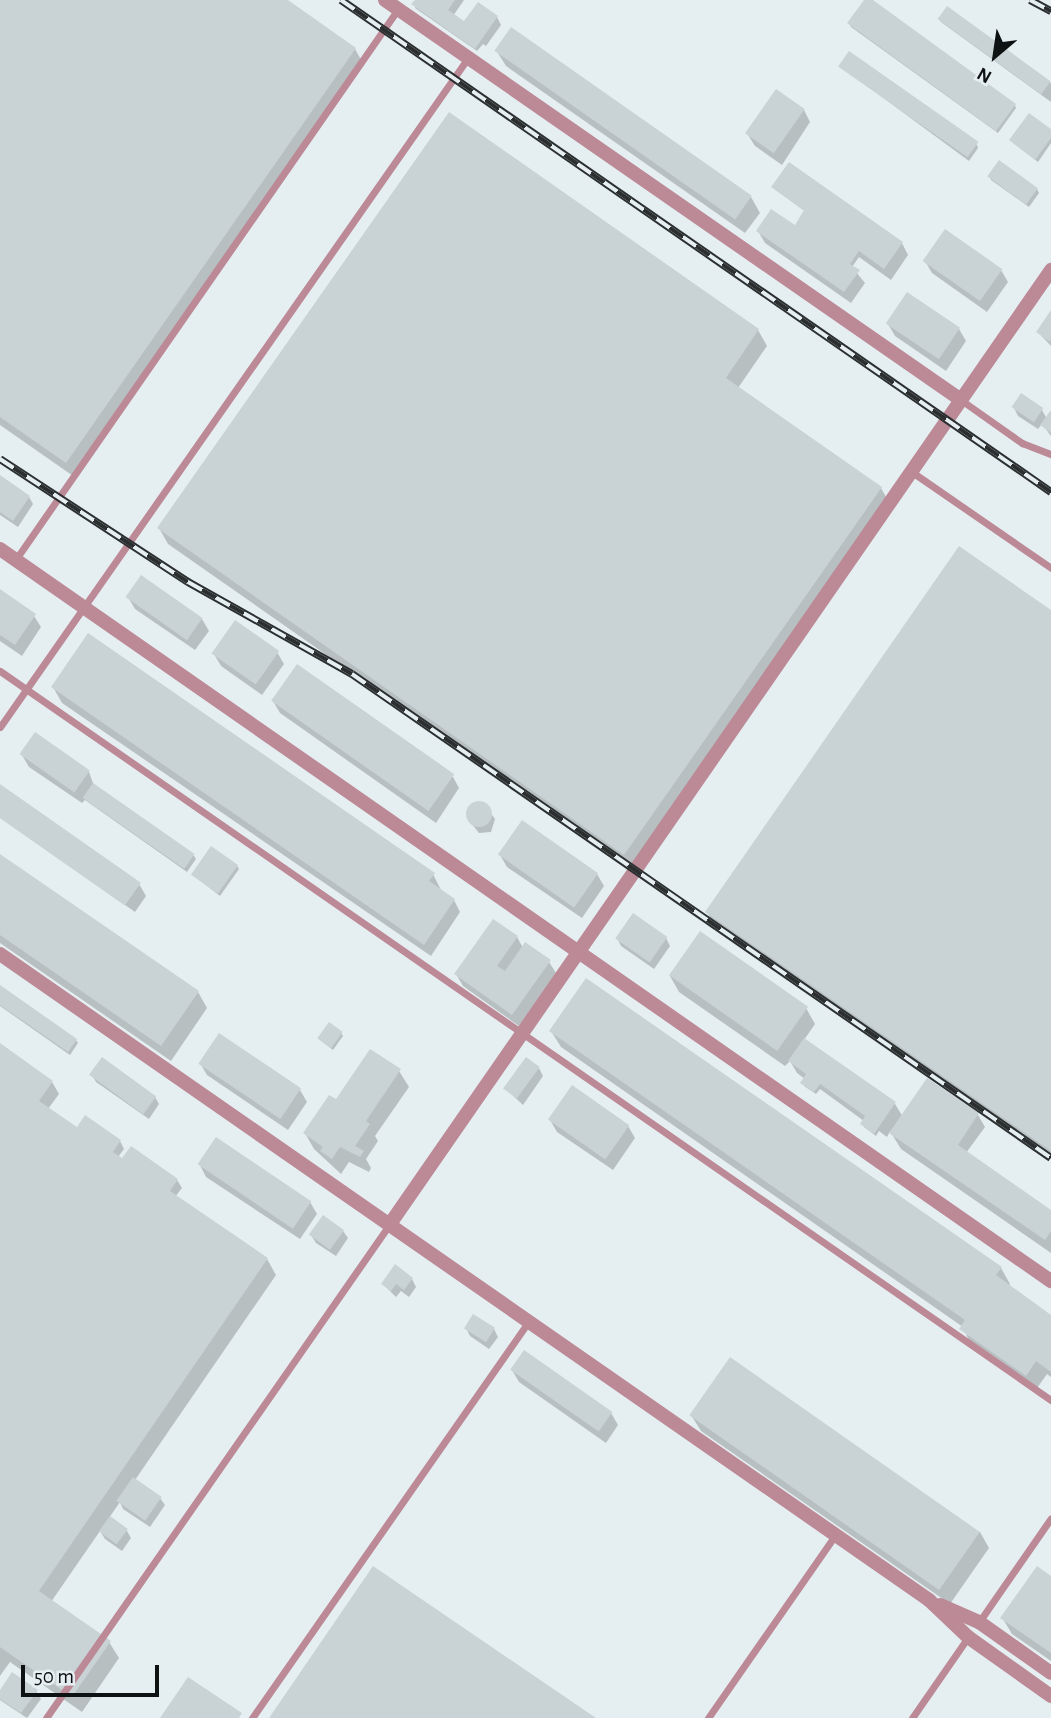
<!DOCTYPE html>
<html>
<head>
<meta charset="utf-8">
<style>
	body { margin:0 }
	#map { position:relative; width:1051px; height:1718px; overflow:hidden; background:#e5eff2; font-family:"Alegreya Sans",sans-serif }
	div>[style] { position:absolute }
	.shadow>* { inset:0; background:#0003 }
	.building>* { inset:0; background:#c9d3d5; transform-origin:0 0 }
	.round { border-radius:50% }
	.lane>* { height:7px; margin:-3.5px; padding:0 3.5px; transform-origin:3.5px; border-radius:3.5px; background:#bc8996 }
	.street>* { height:14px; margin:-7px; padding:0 7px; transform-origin:7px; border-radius:7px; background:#bc8996 }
	.rail>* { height:8px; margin-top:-4px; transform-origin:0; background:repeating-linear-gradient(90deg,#e5eff2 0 16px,#2b2f30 0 32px); box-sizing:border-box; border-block:2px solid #2b2f30 }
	span { translate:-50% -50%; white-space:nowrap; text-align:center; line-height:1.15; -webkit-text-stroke:5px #e5eff2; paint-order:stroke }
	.north { position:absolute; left:960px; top:21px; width:70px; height:70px; -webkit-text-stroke:5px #e5eff2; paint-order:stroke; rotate:209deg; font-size:19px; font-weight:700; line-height:28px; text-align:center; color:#0f1213 }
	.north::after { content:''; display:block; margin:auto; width:24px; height:32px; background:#0f1213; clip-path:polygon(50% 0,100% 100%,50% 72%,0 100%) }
	.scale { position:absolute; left:21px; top:1665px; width:138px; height:32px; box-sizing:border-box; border:4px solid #0f1213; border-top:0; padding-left:9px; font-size:21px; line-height:24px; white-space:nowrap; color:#0f1213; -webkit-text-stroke:5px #e5eff2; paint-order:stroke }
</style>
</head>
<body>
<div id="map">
	<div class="shadow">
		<i style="clip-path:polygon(0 0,285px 0,355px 49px,364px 65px,76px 478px,0 425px)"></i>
		<i style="clip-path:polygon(417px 0,464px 0,453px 16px,465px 23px,479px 4px,497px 17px,501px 25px,486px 46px,483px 44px,477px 51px,415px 8px)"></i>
		<i style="clip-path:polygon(866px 0,1015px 105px,1016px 108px,998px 133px,851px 27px,849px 23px)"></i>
		<i style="clip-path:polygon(939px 19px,1051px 83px,1051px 102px,941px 22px)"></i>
		<i style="clip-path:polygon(496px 50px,751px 197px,760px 213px,745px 233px,506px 66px)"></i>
		<i style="clip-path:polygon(840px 66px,977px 145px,978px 148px,969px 161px)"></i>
		<i style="clip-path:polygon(804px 110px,810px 122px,782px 165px,755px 146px,748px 135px)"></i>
		<i style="clip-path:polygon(449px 114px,758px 330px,767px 346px,738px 388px,881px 488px,890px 504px,634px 870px,168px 544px,159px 528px)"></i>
		<i style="clip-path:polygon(1051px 131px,1051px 143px,1038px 162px,1011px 140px)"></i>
		<i style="clip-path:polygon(1000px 163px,1037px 189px,1039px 193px,1029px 207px,991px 180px,990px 176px)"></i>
		<i style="clip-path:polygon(773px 188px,902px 243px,908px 255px,891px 280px,859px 257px,852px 267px,865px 283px,851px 303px,765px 243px,758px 231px,800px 231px,806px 212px)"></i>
		<i style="clip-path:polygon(925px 261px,1001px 270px,1008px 282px,987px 312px,932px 273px)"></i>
		<i style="clip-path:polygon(1051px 313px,1051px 346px,1038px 332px)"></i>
		<i style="clip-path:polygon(888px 324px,959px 329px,966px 341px,946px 371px,895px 336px)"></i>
		<i style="clip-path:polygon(1014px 408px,1042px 410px,1047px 419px,1051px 413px,1051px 436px,1042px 424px,1038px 429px,1018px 416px)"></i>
		<i style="clip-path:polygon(0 477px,29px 497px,33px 504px,18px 527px,0 515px)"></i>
		<i style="clip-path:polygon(0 591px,34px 616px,41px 627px,22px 656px,0 641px)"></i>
		<i style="clip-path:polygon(128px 597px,202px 619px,209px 631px,195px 650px,135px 609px)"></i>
		<i style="clip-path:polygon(1051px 612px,1051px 1159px,716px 928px,707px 912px)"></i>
		<i style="clip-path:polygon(277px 652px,284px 664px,262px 695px,221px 666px,214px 654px)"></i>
		<i style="clip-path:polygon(53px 687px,433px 874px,442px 892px,454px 900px,460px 912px,431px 956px,62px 703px)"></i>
		<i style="clip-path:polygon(273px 701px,453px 777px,459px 788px,436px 823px,280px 713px)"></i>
		<i style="clip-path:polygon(35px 735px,89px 772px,94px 786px,194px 856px,196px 859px,187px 872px,85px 800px,82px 803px,29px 767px,22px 755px)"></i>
		<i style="clip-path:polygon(0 787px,139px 884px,146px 896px,135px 912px,0 817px)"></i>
		<i style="clip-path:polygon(483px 803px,495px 819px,491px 832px,479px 833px,468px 819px,468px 811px,472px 805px)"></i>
		<i style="clip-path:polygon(500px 855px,597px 874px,604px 886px,582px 918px,507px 867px)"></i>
		<i style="clip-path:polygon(0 856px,198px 992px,207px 1008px,171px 1061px,0 943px)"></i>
		<i style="clip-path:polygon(237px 866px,239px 869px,220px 896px,193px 875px)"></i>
		<i style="clip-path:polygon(517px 937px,523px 948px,549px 962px,556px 973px,519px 1026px,463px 986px,456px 974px)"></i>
		<i style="clip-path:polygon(617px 938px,666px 938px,670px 946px,654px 969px,621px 946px)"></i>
		<i style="clip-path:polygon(670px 976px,806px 1008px,815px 1024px,804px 1040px,895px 1104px,903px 1117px,927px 1080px,978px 1115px,985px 1127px,966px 1153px,1051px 1212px,1051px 1253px,901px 1149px,890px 1131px,887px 1137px,879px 1131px,876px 1136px,864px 1127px,864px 1121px,820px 1089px,816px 1094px,804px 1086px,805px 1079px,797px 1073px,790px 1061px,785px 1066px,679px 992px)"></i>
		<i style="clip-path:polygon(0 987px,76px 1040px,78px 1043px,70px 1055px,0 1006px)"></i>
		<i style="clip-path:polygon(551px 1031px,1001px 1268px,1010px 1284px,1008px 1286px,1051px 1317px,1051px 1377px,1047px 1374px,1035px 1391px,971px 1345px,963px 1327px,561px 1047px)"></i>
		<i style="clip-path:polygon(341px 1033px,343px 1036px,333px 1050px,319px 1039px)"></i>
		<i style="clip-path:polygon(0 1045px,52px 1082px,59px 1094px,48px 1109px,78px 1130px,120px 1141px,124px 1149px,118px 1157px,177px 1180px,182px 1188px,175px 1197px,267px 1259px,276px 1275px,135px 1480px,160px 1498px,165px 1505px,150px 1527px,123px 1509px,120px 1502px,109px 1518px,127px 1531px,131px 1538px,122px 1551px,105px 1539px,100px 1531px,51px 1602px,109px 1642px,119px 1658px,82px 1712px,10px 1662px,0 1676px)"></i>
		<i style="clip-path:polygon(200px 1063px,300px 1090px,307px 1102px,288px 1130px,207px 1075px)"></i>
		<i style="clip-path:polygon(539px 1068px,543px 1076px,523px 1105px,506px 1089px)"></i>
		<i style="clip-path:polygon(399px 1071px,409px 1087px,375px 1136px,378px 1141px,366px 1159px,371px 1168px,369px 1172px,349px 1162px,341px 1174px,314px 1149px,305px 1133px,336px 1102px)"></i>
		<i style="clip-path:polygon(92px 1075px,155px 1097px,159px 1104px,149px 1119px,96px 1082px)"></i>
		<i style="clip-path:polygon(550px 1120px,628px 1126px,635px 1138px,613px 1170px,557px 1132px)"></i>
		<i style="clip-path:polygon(200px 1165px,310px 1202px,317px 1214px,300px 1239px,206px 1177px)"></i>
		<i style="clip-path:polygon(343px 1231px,348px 1238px,336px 1256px,316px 1243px,311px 1235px)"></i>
		<i style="clip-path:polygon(412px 1279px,416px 1287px,409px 1297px,401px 1291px,396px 1297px,383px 1284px)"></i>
		<i style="clip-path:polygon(466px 1328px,494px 1329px,498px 1337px,489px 1349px,470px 1336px)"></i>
		<i style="clip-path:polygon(512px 1370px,611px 1413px,618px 1425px,606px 1443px,519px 1382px)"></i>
		<i style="clip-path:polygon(691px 1415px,980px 1532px,989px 1548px,950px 1604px,701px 1431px)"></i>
		<i style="clip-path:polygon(1051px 1578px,1051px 1661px,1012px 1634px,1003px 1619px)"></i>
		<i style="clip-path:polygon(36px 1691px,41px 1699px,27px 1718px,0 1700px,0 1693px)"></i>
	</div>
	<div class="building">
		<i style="clip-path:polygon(0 0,288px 0,356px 48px,66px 463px,0 417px)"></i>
		<i style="clip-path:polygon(415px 0,455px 0,448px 10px,464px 21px,478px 2px,498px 16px,475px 49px,411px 4px)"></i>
		<i style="clip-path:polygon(864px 0,873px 0,1016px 104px,996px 131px,847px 23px)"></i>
		<i style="left:947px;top:6px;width:128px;height:16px;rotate:36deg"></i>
		<i style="left:511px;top:27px;width:294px;height:29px;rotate:35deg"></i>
		<i style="left:849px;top:51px;width:158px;height:19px;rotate:35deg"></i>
		<i style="left:776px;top:89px;width:35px;height:54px;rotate:35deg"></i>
		<i style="clip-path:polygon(449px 112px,759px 329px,726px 378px,882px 487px,624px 855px,157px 528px)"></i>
		<i style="clip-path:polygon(1029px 113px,1051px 129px,1051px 138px,1035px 160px,1009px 140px)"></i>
		<i style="left:999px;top:160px;width:48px;height:20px;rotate:36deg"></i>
		<i style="clip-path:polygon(789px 162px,903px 242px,884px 269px,859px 251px,850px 264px,860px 270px,844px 292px,756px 231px,771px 209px,795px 225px,804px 210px,771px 187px)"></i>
		<i style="left:945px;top:229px;width:70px;height:39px;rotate:35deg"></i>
		<i style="left:907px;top:292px;width:64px;height:38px;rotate:34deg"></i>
		<i style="clip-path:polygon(1051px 310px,1051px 339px,1050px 342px,1036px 332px)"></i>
		<i style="left:1021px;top:393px;width:27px;height:17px;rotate:34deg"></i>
		<i style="clip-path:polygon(1051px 410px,1051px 433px,1040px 425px)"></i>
		<i style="clip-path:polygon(0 475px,30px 496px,13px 521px,0 512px)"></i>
		<i style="clip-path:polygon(959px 546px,1051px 610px,1051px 1151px,705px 912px)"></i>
		<i style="left:141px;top:575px;width:75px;height:27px;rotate:35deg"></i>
		<i style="clip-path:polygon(0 589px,36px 614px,15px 645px,0 635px)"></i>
		<i style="left:235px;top:620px;width:54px;height:41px;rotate:35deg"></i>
		<i style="clip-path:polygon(88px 633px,435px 873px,429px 881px,455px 899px,424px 945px,51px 687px)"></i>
		<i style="left:297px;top:664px;width:192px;height:45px;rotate:35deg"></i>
		<i style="left:35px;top:732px;width:67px;height:27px;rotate:35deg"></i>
		<i style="left:93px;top:783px;width:124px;height:18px;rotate:35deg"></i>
		<i style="left:0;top:784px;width:172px;height:28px;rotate:35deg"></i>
		<i class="round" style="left:466px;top:801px;width:26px;height:26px"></i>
		<i style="left:522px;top:820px;width:93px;height:42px;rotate:35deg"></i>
		<i style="left:211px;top:846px;width:33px;height:35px;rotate:35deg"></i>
		<i style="clip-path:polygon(0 854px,199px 991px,161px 1046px,0 935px)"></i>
		<i style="left:633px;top:913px;width:42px;height:31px;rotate:35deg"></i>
		<i style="clip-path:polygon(493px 919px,518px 936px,497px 966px,505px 971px,525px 942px,551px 960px,512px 1015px,454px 974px)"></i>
		<i style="left:700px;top:931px;width:132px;height:54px;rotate:35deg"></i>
		<i style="clip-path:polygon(586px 978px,1002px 1267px,996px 1275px,1051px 1315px,1051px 1372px,1036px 1361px,1026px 1376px,959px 1329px,965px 1320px,549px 1031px)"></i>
		<i style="clip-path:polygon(0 985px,77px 1039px,68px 1052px,0 1005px)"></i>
		<i style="left:329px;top:1022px;width:17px;height:20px;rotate:36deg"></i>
		<i style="left:219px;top:1033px;width:99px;height:37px;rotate:34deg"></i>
		<i style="clip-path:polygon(804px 1038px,896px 1102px,874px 1134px,860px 1124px,865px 1116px,820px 1084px,814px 1092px,800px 1083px,806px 1074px,788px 1061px)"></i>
		<i style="clip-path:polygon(0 1043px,53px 1081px,39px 1101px,77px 1127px,85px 1115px,121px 1140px,113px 1152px,122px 1158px,131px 1146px,178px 1179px,170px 1191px,268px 1258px,39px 1591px,111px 1641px,72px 1697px,0 1647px)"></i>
		<i style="clip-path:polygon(370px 1049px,401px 1069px,366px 1121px,370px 1124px,355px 1146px,364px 1151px,360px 1157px,340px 1147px,332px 1159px,320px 1151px,323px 1147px,303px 1133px,329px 1095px,336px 1099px)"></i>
		<i style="left:102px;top:1057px;width:67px;height:22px;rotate:36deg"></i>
		<i style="left:526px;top:1057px;width:17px;height:39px;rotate:36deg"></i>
		<i style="clip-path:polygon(927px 1078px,979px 1113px,958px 1145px,1051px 1210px,1051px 1231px,1045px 1240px,889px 1133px)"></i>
		<i style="left:572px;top:1085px;width:70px;height:42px;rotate:35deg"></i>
		<i style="left:216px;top:1137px;width:115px;height:33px;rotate:34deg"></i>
		<i style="left:323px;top:1215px;width:26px;height:24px;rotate:36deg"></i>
		<i style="clip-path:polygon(395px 1264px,413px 1278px,404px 1290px,396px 1284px,391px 1291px,381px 1284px)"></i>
		<i style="left:473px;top:1314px;width:26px;height:17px;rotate:32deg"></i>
		<i style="left:524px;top:1350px;width:108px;height:24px;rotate:35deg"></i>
		<i style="left:730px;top:1357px;width:305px;height:71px;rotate:35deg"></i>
		<i style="left:133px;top:1477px;width:35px;height:29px;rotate:35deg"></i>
		<i style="left:110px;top:1516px;width:22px;height:19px;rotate:36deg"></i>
		<i style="clip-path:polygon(373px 1566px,596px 1718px,269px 1718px)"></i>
		<i style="clip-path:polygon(1037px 1566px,1051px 1576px,1051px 1653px,1000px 1618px)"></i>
		<i style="clip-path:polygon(12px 1672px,38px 1690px,21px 1713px,0 1699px,0 1690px)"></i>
		<i style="clip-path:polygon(188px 1677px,242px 1713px,239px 1718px,160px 1718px)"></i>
	</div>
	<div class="lane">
		<i style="left:961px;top:400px;width:75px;rotate:35.2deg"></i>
		<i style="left:1022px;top:443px;width:31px;rotate:21deg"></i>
		<i style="left:912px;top:472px;width:169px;rotate:34.6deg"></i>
		<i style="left:16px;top:559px;width:670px;rotate:-55.22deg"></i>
		<i style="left:0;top:671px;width:1279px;rotate:34.75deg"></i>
		<i style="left:0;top:727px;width:816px;rotate:-55.03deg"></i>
		<i style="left:979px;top:1622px;width:126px;rotate:-55.3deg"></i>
		<i style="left:46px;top:1718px;width:601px;rotate:-55.17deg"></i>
		<i style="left:252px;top:1718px;width:484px;rotate:-55.1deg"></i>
		<i style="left:708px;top:1718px;width:223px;rotate:-55.2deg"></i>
		<i style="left:912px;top:1718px;width:98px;rotate:-55.3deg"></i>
	</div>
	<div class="street">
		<i style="left:385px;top:0;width:701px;rotate:34.78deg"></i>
		<i style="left:0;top:549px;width:1281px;rotate:34.86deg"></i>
		<i style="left:0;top:954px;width:1132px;rotate:34.81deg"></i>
		<i style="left:929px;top:1600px;width:54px;rotate:43.5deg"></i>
		<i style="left:968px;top:1637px;width:102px;rotate:35.4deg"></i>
		<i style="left:390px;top:1224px;width:1161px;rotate:-55.28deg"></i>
		<i style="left:940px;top:1605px;width:43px;rotate:23.6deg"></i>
		<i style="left:979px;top:1622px;width:88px;rotate:35.3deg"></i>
	</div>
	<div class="rail">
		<i style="left:341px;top:0;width:864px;rotate:34.72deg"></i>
		<i style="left:1030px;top:0;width:24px;rotate:28deg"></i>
		<i style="left:0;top:459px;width:225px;rotate:33.2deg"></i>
		<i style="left:188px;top:582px;width:188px;rotate:29.3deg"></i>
		<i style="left:352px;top:674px;width:850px;rotate:34.7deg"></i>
	</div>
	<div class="north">N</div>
	<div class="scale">50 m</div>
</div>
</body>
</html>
